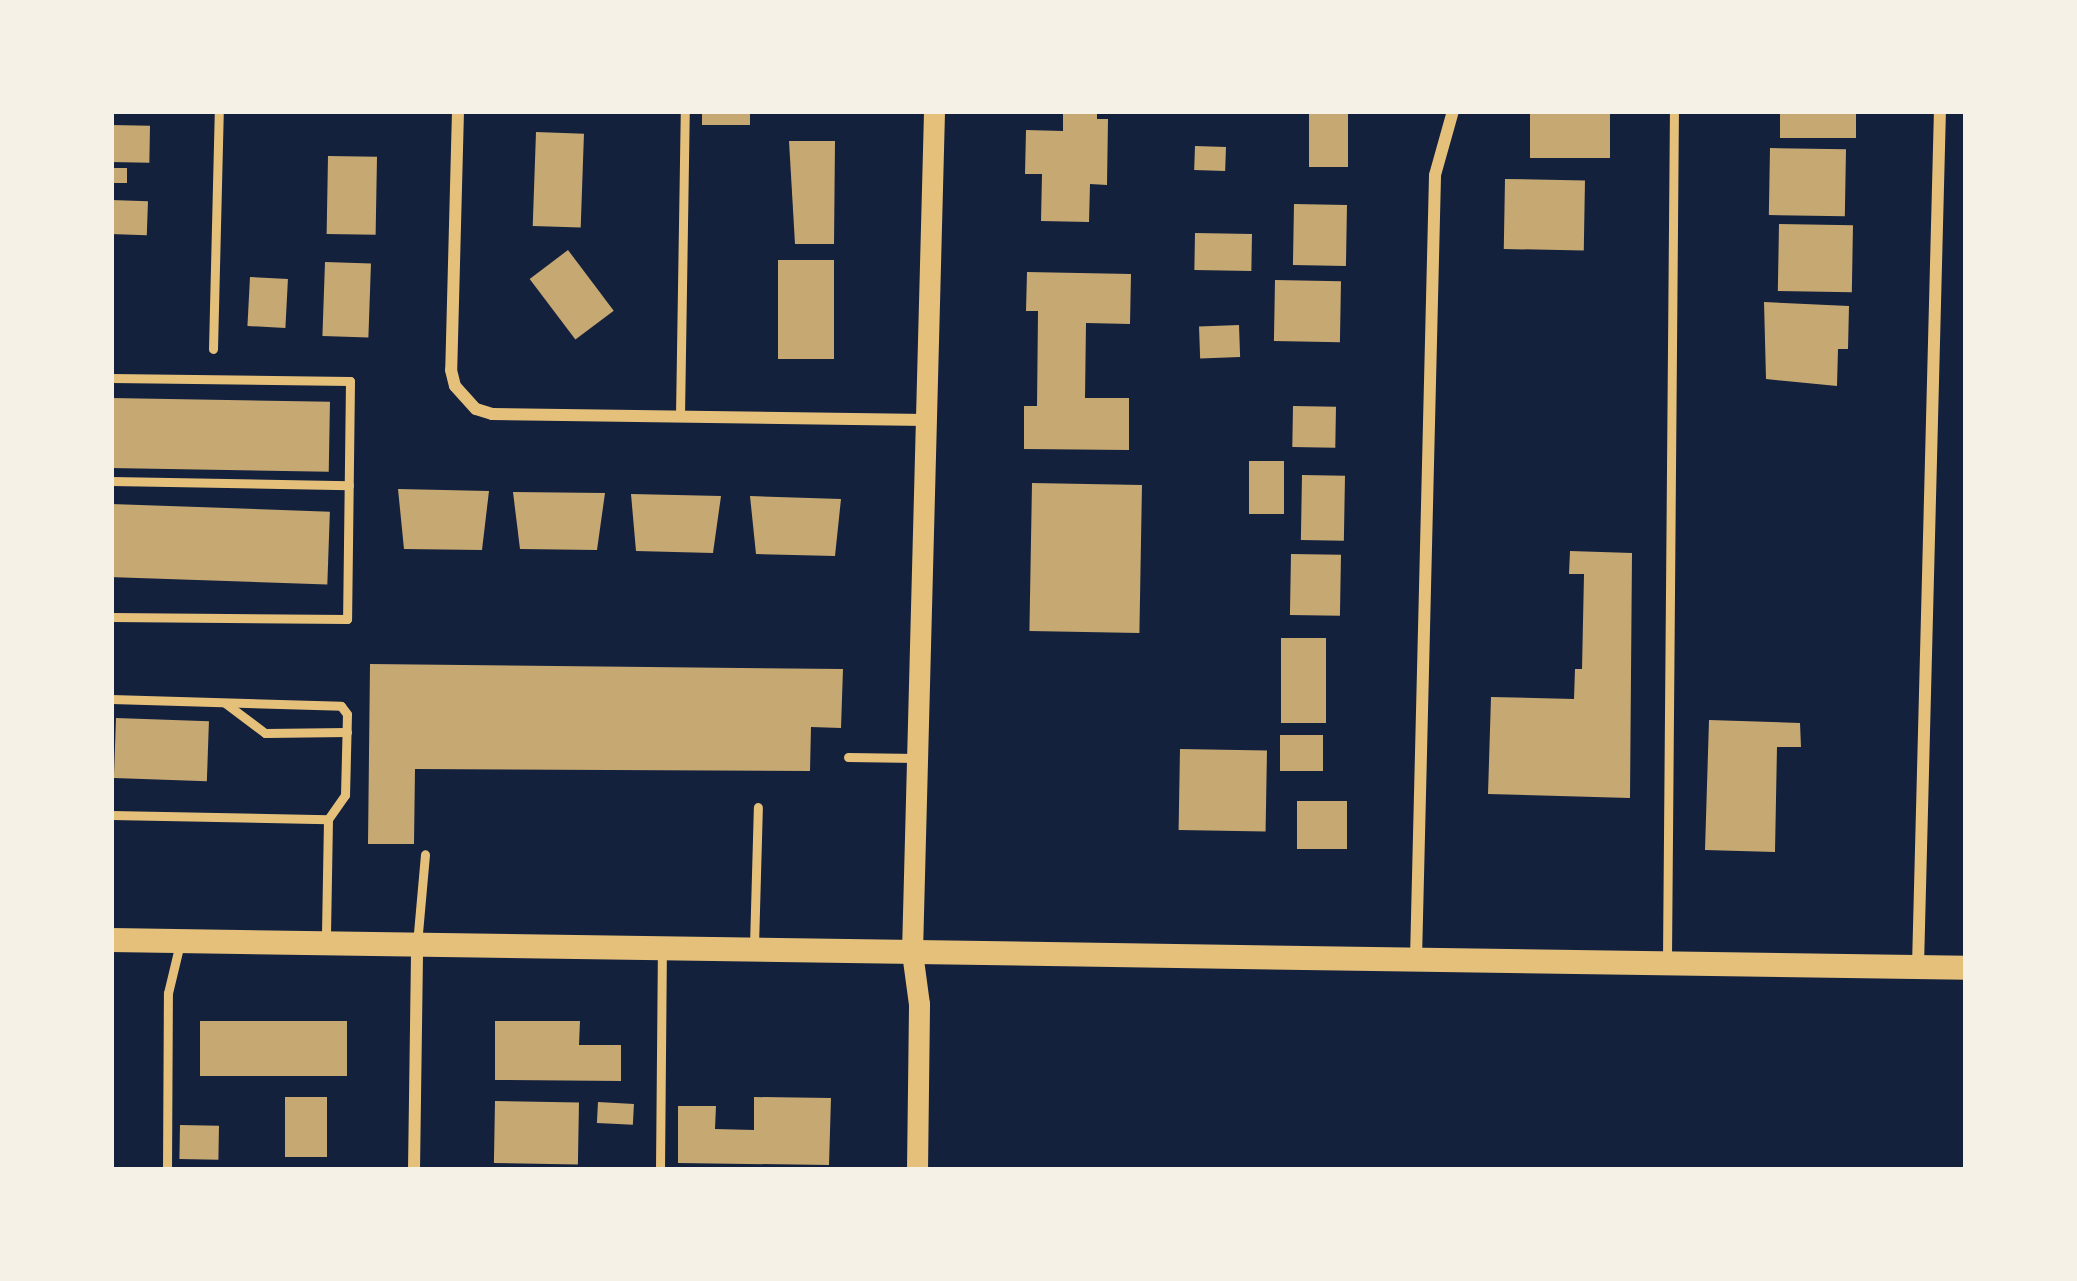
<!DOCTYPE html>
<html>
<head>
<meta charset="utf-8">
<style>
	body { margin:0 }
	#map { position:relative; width:2077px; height:1281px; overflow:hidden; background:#14213d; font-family:Ubuntu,sans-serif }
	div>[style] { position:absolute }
	.building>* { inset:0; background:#c6a872; transform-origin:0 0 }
	.service>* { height:9px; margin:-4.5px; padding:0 4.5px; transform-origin:4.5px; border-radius:4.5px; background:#e5c07b }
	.minor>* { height:12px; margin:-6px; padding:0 6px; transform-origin:6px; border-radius:6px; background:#e5c07b }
	.tertiary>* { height:21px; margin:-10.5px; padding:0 10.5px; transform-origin:10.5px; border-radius:10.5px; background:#e5c07b }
	.secondary>* { height:24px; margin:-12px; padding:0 12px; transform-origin:12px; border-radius:12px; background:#e5c07b }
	span { translate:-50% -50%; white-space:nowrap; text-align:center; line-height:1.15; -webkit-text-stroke:10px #f6f1e7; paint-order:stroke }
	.frame { position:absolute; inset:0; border:114px solid #f6f1e7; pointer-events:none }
</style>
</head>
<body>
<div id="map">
	<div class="building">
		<i style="left:702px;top:111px;width:48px;height:14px"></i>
		<i style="clip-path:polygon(1063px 111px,1097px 111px,1097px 119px,1108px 119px,1107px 185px,1090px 184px,1089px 222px,1041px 221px,1042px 174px,1025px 174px,1026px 130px,1063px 131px)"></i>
		<i style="left:1309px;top:111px;width:39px;height:56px"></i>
		<i style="left:1530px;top:111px;width:80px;height:47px"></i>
		<i style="left:1780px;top:111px;width:76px;height:27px"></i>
		<i style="left:111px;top:125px;width:39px;height:37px;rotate:1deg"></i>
		<i style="left:536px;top:132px;width:48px;height:94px;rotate:2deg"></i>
		<i style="clip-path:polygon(789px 141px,835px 141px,834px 244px,795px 244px)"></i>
		<i style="left:1195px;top:146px;width:31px;height:24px;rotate:2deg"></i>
		<i style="left:1770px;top:148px;width:76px;height:67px;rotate:1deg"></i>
		<i style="left:328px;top:156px;width:49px;height:78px;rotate:1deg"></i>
		<i style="left:111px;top:168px;width:16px;height:15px"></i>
		<i style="left:1505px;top:179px;width:80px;height:70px;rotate:1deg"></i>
		<i style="left:111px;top:200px;width:37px;height:34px;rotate:2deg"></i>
		<i style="left:1294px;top:204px;width:53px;height:61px;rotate:1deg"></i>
		<i style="left:1779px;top:224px;width:74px;height:67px;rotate:1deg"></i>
		<i style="left:1195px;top:233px;width:57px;height:37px;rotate:1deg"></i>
		<i style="left:568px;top:250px;width:76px;height:48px;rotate:53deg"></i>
		<i style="left:834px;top:260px;width:99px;height:56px;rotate:90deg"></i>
		<i style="left:325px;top:262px;width:46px;height:74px;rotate:2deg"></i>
		<i style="clip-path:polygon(1027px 272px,1131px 274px,1130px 324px,1086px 323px,1085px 398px,1129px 398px,1129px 450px,1024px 449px,1024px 406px,1037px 406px,1038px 311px,1026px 311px)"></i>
		<i style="left:250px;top:277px;width:38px;height:49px;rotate:3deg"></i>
		<i style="left:1275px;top:280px;width:66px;height:61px;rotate:1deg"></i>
		<i style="clip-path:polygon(1764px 302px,1849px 306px,1848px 349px,1838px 349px,1837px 386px,1766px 379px)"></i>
		<i style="left:1239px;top:325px;width:32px;height:40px;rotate:88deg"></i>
		<i style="left:111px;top:398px;width:219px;height:70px;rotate:1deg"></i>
		<i style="left:1293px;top:406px;width:43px;height:41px;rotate:1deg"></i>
		<i style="left:1249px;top:461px;width:35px;height:53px"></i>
		<i style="left:1302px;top:475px;width:43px;height:65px;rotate:1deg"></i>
		<i style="left:1032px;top:483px;width:110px;height:148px;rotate:1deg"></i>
		<i style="clip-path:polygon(398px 489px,489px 491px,482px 550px,404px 549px)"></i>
		<i style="clip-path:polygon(513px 492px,605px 493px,597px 550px,520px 549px)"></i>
		<i style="clip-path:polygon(631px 494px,721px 496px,713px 553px,636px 551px)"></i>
		<i style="clip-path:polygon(750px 496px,841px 499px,835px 556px,756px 554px)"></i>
		<i style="left:111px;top:504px;width:219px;height:73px;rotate:2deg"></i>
		<i style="clip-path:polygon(1570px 551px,1632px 553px,1630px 798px,1488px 794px,1491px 697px,1574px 699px,1575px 669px,1582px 669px,1584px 574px,1569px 574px)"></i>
		<i style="left:1291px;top:554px;width:50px;height:61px;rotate:1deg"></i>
		<i style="left:1281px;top:638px;width:45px;height:85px"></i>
		<i style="clip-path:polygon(370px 664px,843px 669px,841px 728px,811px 727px,810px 771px,415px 769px,414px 844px,368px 844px)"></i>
		<i style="left:116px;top:718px;width:93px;height:60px;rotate:2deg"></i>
		<i style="clip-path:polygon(1709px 720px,1800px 723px,1801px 747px,1777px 747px,1775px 852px,1705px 850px)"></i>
		<i style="left:1280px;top:735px;width:43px;height:36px"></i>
		<i style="left:1180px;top:749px;width:87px;height:81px;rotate:1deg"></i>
		<i style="left:1297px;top:801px;width:50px;height:48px"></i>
		<i style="left:200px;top:1021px;width:147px;height:55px"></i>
		<i style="clip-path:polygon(495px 1021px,580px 1021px,579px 1045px,621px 1045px,621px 1081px,495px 1080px)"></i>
		<i style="left:285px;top:1097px;width:42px;height:60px"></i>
		<i style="clip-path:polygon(754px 1097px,831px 1098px,829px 1165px,678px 1163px,678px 1106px,716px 1106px,715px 1129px,754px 1130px)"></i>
		<i style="left:495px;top:1101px;width:84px;height:62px;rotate:1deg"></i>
		<i style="left:598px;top:1102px;width:36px;height:21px;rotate:3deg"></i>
		<i style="left:180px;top:1125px;width:39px;height:34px;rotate:1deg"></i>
	</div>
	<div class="service">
		<i style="left:213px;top:349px;width:238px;rotate:-88.6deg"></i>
		<i style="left:111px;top:378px;width:239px;rotate:0.7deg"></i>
		<i style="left:350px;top:381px;width:238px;rotate:90.7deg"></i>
		<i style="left:347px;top:619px;width:236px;rotate:-179.5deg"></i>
		<i style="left:680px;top:416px;width:305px;rotate:-89.1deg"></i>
		<i style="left:111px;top:481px;width:238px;rotate:1deg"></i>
		<i style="left:111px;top:699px;width:230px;rotate:1.7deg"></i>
		<i style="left:341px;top:706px;width:10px;rotate:53deg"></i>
		<i style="left:347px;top:714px;width:81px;rotate:91.4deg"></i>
		<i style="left:345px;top:795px;width:29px;rotate:125deg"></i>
		<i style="left:225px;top:703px;width:50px;rotate:36.9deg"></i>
		<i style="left:265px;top:733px;width:82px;rotate:-0.7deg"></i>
		<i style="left:848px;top:757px;width:69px;rotate:0.8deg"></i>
		<i style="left:111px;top:815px;width:217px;rotate:1.1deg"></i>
		<i style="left:328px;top:819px;width:120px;rotate:91deg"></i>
		<i style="left:417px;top:944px;width:90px;rotate:-84.9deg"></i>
		<i style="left:754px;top:946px;width:139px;rotate:-88.4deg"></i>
		<i style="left:1667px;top:958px;width:847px;rotate:-89.53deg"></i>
		<i style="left:167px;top:1170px;width:177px;rotate:-89.7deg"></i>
		<i style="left:168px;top:993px;width:51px;rotate:-76.5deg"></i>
		<i style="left:660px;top:1170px;width:217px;rotate:-89.5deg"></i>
	</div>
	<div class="minor">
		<i style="left:458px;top:111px;width:259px;rotate:91.5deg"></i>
		<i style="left:451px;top:370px;width:16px;rotate:76deg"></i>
		<i style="left:455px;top:386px;width:31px;rotate:48deg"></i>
		<i style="left:476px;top:409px;width:17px;rotate:17deg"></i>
		<i style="left:492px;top:414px;width:434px;rotate:0.8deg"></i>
		<i style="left:1416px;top:959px;width:784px;rotate:-88.61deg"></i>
		<i style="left:1435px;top:175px;width:66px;rotate:-74.3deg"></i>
		<i style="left:1918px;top:966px;width:855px;rotate:-88.53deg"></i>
		<i style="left:414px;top:1170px;width:225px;rotate:-89.2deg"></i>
	</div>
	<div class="tertiary">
		<i style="left:917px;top:1170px;width:166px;rotate:-89.3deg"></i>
		<i style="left:919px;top:1004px;width:52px;rotate:-97.7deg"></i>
		<i style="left:912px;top:952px;width:841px;rotate:-88.5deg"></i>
	</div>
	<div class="secondary">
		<i style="left:111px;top:940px;width:1855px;rotate:0.86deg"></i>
	</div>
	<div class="frame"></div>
</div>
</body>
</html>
